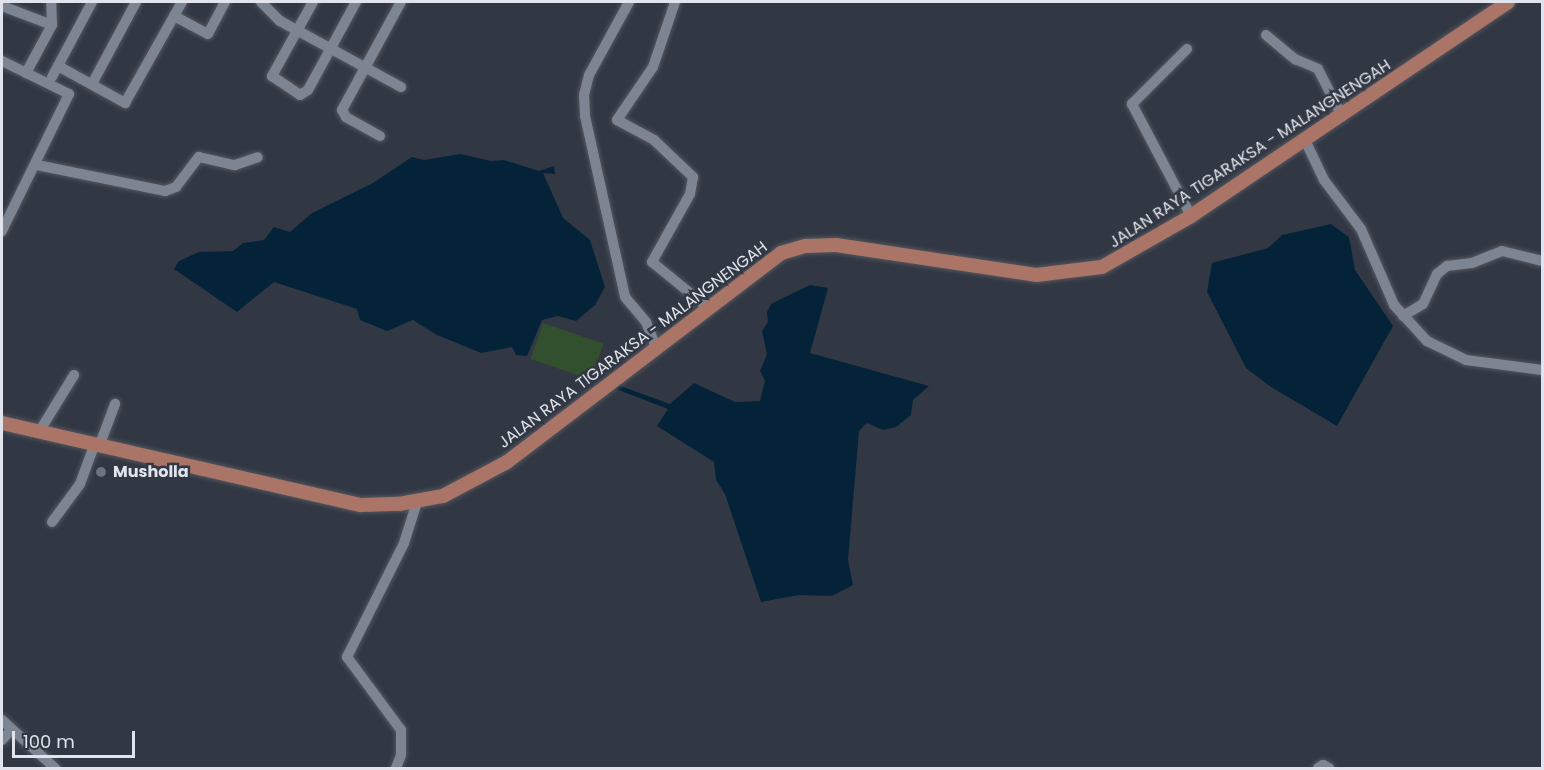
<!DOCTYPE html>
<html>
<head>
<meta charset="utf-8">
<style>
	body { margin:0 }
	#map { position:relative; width:1544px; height:770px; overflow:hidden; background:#323843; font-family:Poppins,sans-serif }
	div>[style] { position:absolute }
	.green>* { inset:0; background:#324f2e; transform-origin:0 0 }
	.water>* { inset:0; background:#042339 }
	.roads { filter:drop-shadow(0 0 2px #525660) drop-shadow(0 0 2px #525660) }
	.minor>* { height:10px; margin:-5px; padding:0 5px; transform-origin:5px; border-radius:5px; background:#7e8592 }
	.major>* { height:14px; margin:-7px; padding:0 7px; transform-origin:7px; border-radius:7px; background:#aa7567 }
	.dots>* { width:16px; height:16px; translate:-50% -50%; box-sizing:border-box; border:3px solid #323843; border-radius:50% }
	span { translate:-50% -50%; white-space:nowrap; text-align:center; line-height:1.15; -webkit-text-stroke:5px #323843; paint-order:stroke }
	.street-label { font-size:16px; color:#e1e4ec }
	.poi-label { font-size:16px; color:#e1e4ec; font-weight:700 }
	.left { translate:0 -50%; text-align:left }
	.frame { position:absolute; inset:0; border:3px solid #e1e4ec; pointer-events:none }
	.scale { position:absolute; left:12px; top:731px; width:123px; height:27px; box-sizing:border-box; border:3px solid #e1e4ec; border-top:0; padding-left:8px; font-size:18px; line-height:21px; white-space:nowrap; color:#e1e4ec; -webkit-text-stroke:4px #323843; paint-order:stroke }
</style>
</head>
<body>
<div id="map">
	<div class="green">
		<i style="left:543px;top:323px;width:64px;height:38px;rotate:19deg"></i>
	</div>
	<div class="water">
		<i style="clip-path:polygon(460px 154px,491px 161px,504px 160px,539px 171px,554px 166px,555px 174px,543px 173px,563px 218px,590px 240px,605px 287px,595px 305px,576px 321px,558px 316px,542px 320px,527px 356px,516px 355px,512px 347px,481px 353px,437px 335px,413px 320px,387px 331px,360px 320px,357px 309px,274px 282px,237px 312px,174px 269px,179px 261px,199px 252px,233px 251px,243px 243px,264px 240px,274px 227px,290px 232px,312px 213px,373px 183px,412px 157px,424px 160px)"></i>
		<i style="clip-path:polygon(1331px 224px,1349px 237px,1355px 270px,1393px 326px,1337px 426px,1271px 387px,1246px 368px,1207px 292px,1212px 263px,1268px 248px,1282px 235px)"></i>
		<i style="clip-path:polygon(810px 285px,828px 288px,810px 353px,929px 386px,913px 400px,911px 415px,896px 427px,883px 430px,867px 423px,859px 431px,848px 560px,853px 585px,832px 596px,799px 595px,761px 602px,725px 494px,716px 480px,714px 462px,657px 426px,668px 409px,611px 387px,615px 384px,670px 404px,694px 383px,735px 402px,760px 401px,765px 381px,760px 371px,767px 354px,762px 331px,768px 322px,767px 312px,771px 304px)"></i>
	</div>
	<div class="roads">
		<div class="minor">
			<i style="left:261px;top:2px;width:27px;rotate:45deg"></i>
			<i style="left:280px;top:21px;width:138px;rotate:28.6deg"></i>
			<i style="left:313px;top:2px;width:85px;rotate:119deg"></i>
			<i style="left:272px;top:76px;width:34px;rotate:34deg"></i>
			<i style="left:300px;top:95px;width:9px;rotate:-32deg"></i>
			<i style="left:308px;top:90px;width:100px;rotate:-61.4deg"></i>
			<i style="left:629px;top:2px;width:83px;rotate:118.7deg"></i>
			<i style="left:589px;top:75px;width:21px;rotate:104deg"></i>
			<i style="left:584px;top:95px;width:21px;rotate:87deg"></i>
			<i style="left:585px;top:116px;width:185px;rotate:77.5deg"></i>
			<i style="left:625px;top:297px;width:33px;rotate:50deg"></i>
			<i style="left:646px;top:322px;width:27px;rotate:68deg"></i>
			<i style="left:675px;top:2px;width:69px;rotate:108.7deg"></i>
			<i style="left:653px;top:67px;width:64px;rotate:124.2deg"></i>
			<i style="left:617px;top:120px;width:42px;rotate:28.4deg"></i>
			<i style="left:654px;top:140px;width:54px;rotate:43.5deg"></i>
			<i style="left:693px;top:177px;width:17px;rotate:100deg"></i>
			<i style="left:690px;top:194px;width:78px;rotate:119.2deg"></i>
			<i style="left:652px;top:262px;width:71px;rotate:39.3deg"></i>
			<i style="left:2px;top:6px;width:53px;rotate:20.8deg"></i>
			<i style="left:174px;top:16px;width:38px;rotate:28deg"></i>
			<i style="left:208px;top:34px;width:36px;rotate:-62deg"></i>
			<i style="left:1266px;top:35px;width:38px;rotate:40deg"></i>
			<i style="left:1295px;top:59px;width:25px;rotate:23deg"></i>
			<i style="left:1318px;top:69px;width:53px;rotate:62.9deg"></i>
			<i style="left:1187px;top:49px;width:78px;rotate:135deg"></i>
			<i style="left:1132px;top:104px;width:127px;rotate:62.2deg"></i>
			<i style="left:2px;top:61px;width:75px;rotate:26.2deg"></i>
			<i style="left:69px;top:94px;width:153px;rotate:116.1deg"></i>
			<i style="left:58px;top:66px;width:77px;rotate:28.9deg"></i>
			<i style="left:125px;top:103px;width:116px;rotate:-60.6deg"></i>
			<i style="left:26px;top:73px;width:55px;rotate:-61.6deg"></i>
			<i style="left:52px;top:25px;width:23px;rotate:-92deg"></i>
			<i style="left:52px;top:77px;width:85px;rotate:-61.9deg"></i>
			<i style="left:92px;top:84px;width:93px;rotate:-61.8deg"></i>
			<i style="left:380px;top:136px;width:39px;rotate:-151deg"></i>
			<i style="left:346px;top:117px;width:8px;rotate:-120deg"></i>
			<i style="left:342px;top:110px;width:123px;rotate:-61.4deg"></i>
			<i style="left:1305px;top:140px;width:44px;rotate:64.6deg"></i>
			<i style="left:1324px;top:180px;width:61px;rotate:52.9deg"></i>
			<i style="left:1361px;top:229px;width:83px;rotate:66.5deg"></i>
			<i style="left:1394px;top:305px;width:49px;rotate:47.5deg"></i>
			<i style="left:1427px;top:341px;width:43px;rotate:26deg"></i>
			<i style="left:1466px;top:360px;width:77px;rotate:7.5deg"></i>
			<i style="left:37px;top:165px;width:131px;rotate:11.5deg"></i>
			<i style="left:165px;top:191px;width:12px;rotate:-20deg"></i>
			<i style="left:176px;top:187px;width:38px;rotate:-53deg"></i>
			<i style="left:199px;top:157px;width:37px;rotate:13deg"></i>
			<i style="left:235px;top:165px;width:24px;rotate:-19deg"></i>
			<i style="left:1403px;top:316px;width:23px;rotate:-31deg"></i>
			<i style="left:1423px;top:304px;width:33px;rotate:-65deg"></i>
			<i style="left:1437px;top:274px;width:13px;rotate:-39deg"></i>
			<i style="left:1447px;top:266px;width:25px;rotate:-7deg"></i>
			<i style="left:1472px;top:263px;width:32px;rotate:-22deg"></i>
			<i style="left:1502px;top:251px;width:41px;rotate:14deg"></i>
			<i style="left:39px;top:432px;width:67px;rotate:-58.4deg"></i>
			<i style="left:100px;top:444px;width:43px;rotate:-69.4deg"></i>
			<i style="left:52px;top:522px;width:47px;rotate:-53.6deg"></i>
			<i style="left:80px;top:484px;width:44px;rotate:-69.9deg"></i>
			<i style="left:2px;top:720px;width:72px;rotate:42.2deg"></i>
			<i style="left:2px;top:740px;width:13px;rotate:-48deg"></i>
			<i style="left:396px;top:768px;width:14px;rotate:-69deg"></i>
			<i style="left:401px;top:755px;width:25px;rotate:-90deg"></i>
			<i style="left:401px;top:730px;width:91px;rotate:-126.5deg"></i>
			<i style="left:347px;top:657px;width:127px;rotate:-63.4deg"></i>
			<i style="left:404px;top:543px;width:43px;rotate:-72.4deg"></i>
			<i style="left:1318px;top:768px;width:6px;rotate:-31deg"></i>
			<i style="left:1323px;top:765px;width:7px;rotate:27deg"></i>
		</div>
		<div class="major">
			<i style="left:2px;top:423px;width:368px;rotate:12.9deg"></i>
			<i style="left:361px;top:505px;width:38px;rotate:-2deg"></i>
			<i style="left:399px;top:504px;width:45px;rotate:-10.3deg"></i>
			<i style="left:443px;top:496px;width:72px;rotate:-28deg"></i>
			<i style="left:507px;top:462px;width:345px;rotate:-37.3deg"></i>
			<i style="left:781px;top:253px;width:26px;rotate:-16deg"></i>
			<i style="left:806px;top:246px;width:30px;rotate:-2deg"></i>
			<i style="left:836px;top:245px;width:202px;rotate:8.5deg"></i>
			<i style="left:1036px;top:275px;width:66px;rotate:-6.9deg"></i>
			<i style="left:1102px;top:267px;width:103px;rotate:-29.8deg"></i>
			<i style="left:1191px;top:216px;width:382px;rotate:-34deg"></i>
		</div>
	</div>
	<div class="dots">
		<i style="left:101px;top:472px;background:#6b7280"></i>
	</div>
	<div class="street-label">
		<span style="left:1250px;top:154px;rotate:-33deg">JALAN RAYA TIGARAKSA - MALANGNENGAH</span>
		<span style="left:633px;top:345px;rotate:-37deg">JALAN RAYA TIGARAKSA - MALANGNENGAH</span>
	</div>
	<div class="poi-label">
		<span class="left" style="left:113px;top:472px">Musholla</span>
	</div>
	<div class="frame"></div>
	<div class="scale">100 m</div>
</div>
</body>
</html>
